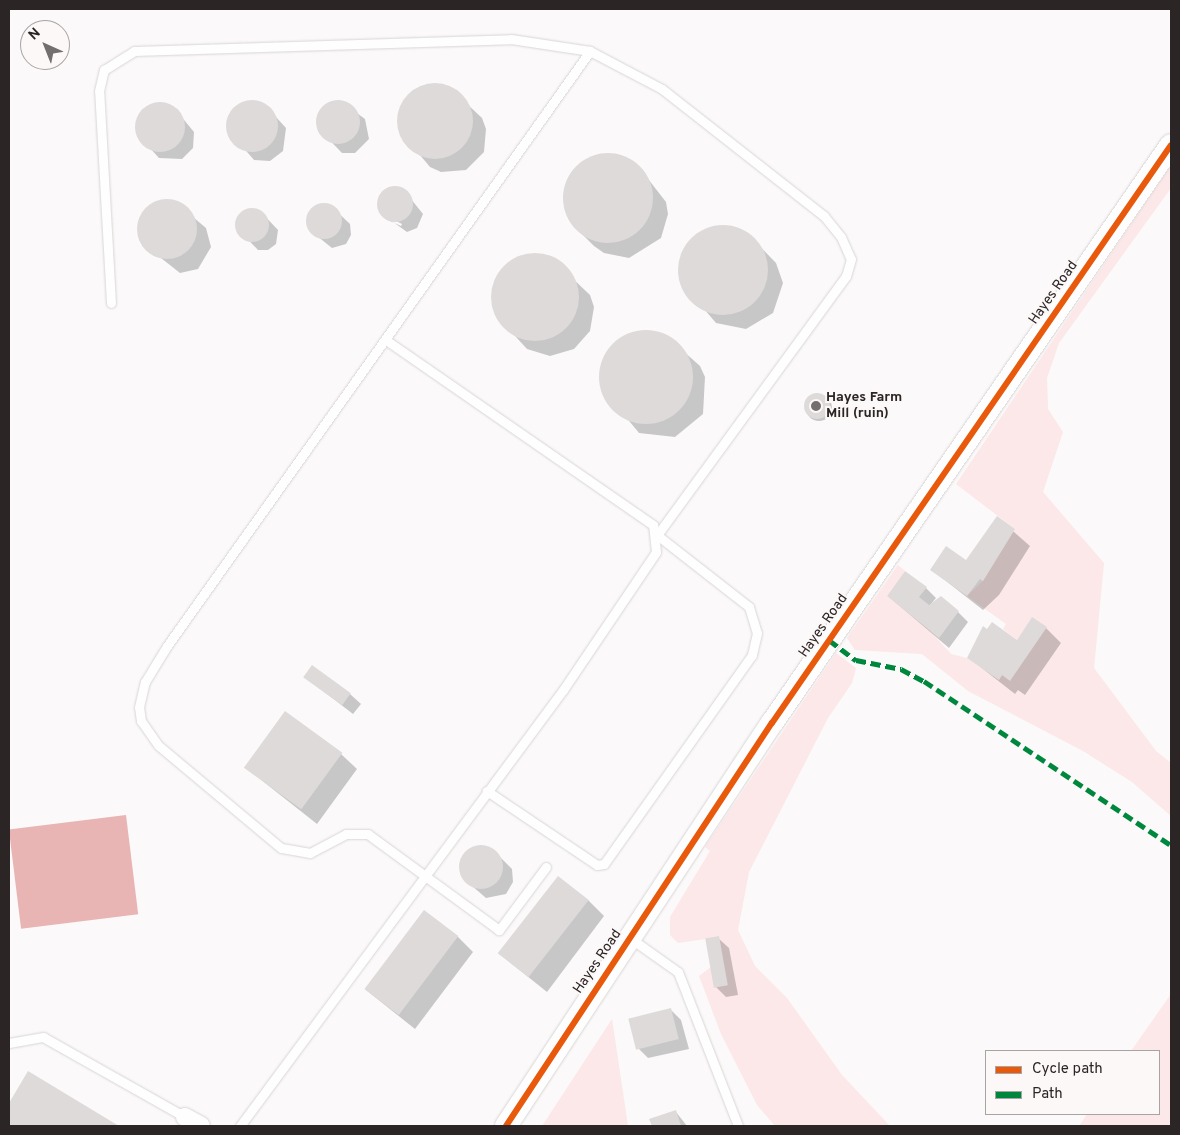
<!DOCTYPE html>
<html>
<head>
<meta charset="utf-8">
<style>
	body { margin:0 }
	#map { position:relative; width:1180px; height:1135px; overflow:hidden; background:#fbf9f9; font-family:Overpass,sans-serif }
	div>[style] { position:absolute }
	.green>* { inset:0; background:#fce8e8 }
	.water>* { inset:0; background:#e8b4b4; transform-origin:0 0 }
	.shadow>* { inset:0; background:#0003 }
	.round { border-radius:50% }
	.building>* { inset:0; background:#dedada; transform-origin:0 0 }
	.roads { filter:drop-shadow(0 0 1px #dad5d5) drop-shadow(0 0 1px #dad5d5) }
	.service>* { height:9px; margin:-4.5px; padding:0 4.5px; transform-origin:4.5px; border-radius:4.5px; background:#fefefe }
	.minor>* { height:18px; margin:-9px; padding:0 9px; transform-origin:9px; border-radius:9px; background:#fefefe }
	.tertiary>* { height:22px; margin:-11px; padding:0 11px; transform-origin:11px; border-radius:11px; background:#fefefe }
	.quiet>* { height:5px; margin-top:-2.5px; transform-origin:0; background:repeating-linear-gradient(90deg,#00873e 0 10px,transparent 0 15px) }
	.cycleway>* { height:6px; margin:-3px; padding:0 3px; transform-origin:3px; border-radius:3px; background:#e8590c }
	.dots>* { width:14px; height:14px; translate:-50% -50%; box-sizing:border-box; border:2px solid #fcf8f8; border-radius:50% }
	span { translate:-50% -50%; white-space:nowrap; text-align:center; line-height:1.15; -webkit-text-stroke:4px #fcf8f8; paint-order:stroke }
	.street-label { font-size:14px; color:#2c2525 }
	.poi-label { font-size:14px; color:#2c2525; font-weight:700 }
	.left { translate:0 -50%; text-align:left }
	.frame { position:absolute; inset:0; border:10px solid #2c2525; pointer-events:none }
	.legend { position:absolute; left:985px; top:1050px; width:175px; height:65px; box-sizing:border-box; background:#fcf8f8; border:1px solid #a9a4a4; margin:0; padding:6px 9px; list-style:none; font-size:15px; color:#2c2525 }
	.legend li { display:flex; align-items:center; gap:10px; height:25px }
	.legend b { width:25px; border:1px solid #a9a4a4 }
	.north { position:absolute; left:20px; top:20px; width:50px; height:50px; box-sizing:border-box; background:#fcf8f8; border:1px solid #a9a4a4; border-radius:50%; rotate:316deg; font-size:14px; font-weight:700; line-height:20px; text-align:center; color:#2c2525 }
	.north::after { content:''; display:block; margin:auto; width:18px; height:22px; background:#746f6f; clip-path:polygon(50% 0,100% 100%,50% 72%,0 100%) }
</style>
</head>
<body>
<div id="map">
	<div class="green">
		<i style="clip-path:polygon(1171px 165px,1171px 188px,1059px 343px,1047px 378px,1048px 409px,1063px 432px,1043px 492px,1104px 563px,1094px 668px,1156px 751px,1171px 763px,1171px 816px,1132px 782px,1083px 751px,968px 691px,922px 654px,855px 650px,847px 638px,898px 565px,905px 571px,887px 596px,922px 622px,951px 654px,967px 658px,999px 680px,1002px 675px,1010px 680px,1032px 617px,1017px 640px,1003px 629px,1006px 624px,967px 596px,983px 581px,1015px 529px,956px 484px)"></i>
		<i style="clip-path:polygon(836px 653px,856px 668px,852px 683px,828px 718px,749px 872px,738px 930px,755px 966px,787px 998px,842px 1075px,890px 1126px,775px 1126px,757px 1105px,721px 1034px,699px 976px,711px 967px,715px 987px,728px 985px,719px 937px,678px 943px,670px 935px,670px 917px,710px 851px,705px 847px)"></i>
		<i style="clip-path:polygon(1171px 994px,1171px 1126px,1079px 1126px,1087px 1114px,1159px 1114px,1159px 1051px,1131px 1051px)"></i>
		<i style="clip-path:polygon(612px 1019px,628px 1126px,542px 1126px)"></i>
	</div>
	<div class="water">
		<i style="left:126px;top:815px;width:100px;height:118px;rotate:83deg"></i>
	</div>
	<div class="shadow">
		<i style="clip-path:polygon(427px 85px,449px 87px,482px 118px,486px 129px,484px 152px,466px 170px,441px 172px,430px 167px,399px 130px,398px 118px,407px 97px)"></i>
		<i style="clip-path:polygon(249px 102px,265px 105px,286px 128px,283px 151px,270px 161px,254px 160px,228px 130px,231px 115px)"></i>
		<i style="clip-path:polygon(342px 102px,365px 119px,369px 139px,355px 153px,342px 153px,318px 128px,319px 114px,329px 104px)"></i>
		<i style="clip-path:polygon(153px 105px,175px 109px,194px 132px,193px 148px,182px 159px,159px 158px,138px 135px,141px 113px)"></i>
		<i style="clip-path:polygon(607px 154px,638px 166px,666px 202px,668px 214px,661px 238px,629px 258px,604px 253px,594px 246px,578px 230px,564px 197px,577px 167px)"></i>
		<i style="clip-path:polygon(evenodd,392px 188px,403px 189px,423px 214px,417px 228px,407px 232px,382px 214px,379px 204px,383px 194px,392px 188px,388px 217px,402px 224px,401px 226px,388px 220px,388px 217px)"></i>
		<i style="clip-path:polygon(174px 201px,206px 228px,211px 247px,198px 269px,180px 273px,142px 243px,141px 216px,154px 202px)"></i>
		<i style="clip-path:polygon(331px 206px,350px 224px,351px 235px,346px 244px,332px 248px,312px 232px,309px 217px,315px 208px)"></i>
		<i style="clip-path:polygon(250px 209px,260px 211px,278px 230px,276px 244px,268px 250px,258px 250px,238px 229px,238px 218px)"></i>
		<i style="clip-path:polygon(729px 226px,747px 233px,776px 263px,783px 283px,773px 313px,746px 329px,716px 323px,681px 282px,680px 263px,687px 245px,710px 228px)"></i>
		<i style="clip-path:polygon(550px 257px,590px 295px,594px 307px,590px 331px,574px 349px,550px 356px,527px 349px,496px 315px,495px 281px,518px 258px)"></i>
		<i style="clip-path:polygon(639px 331px,664px 334px,700px 366px,705px 377px,703px 414px,675px 437px,639px 433px,602px 388px,608px 352px)"></i>
		<i class="round" style="left:806px;top:395px;width:26px;height:26px"></i>
		<i style="clip-path:polygon(998px 518px,1030px 546px,999px 595px,983px 610px,932px 570px,966px 562px)"></i>
		<i style="clip-path:polygon(926px 588px,936px 598px,931px 604px,958px 612px,968px 622px,949px 648px,888px 596px)"></i>
		<i style="clip-path:polygon(1046px 628px,1061px 643px,1025px 695px,1018px 690px,1015px 694px,969px 658px,988px 631px,1017px 641px)"></i>
		<i style="clip-path:polygon(305px 677px,350px 694px,361px 704px,353px 714px)"></i>
		<i style="clip-path:polygon(341px 754px,357px 769px,317px 824px,246px 768px)"></i>
		<i style="clip-path:polygon(471px 848px,491px 848px,512px 869px,513px 882px,506px 894px,486px 898px,464px 879px,462px 859px)"></i>
		<i style="clip-path:polygon(588px 900px,604px 916px,547px 992px,501px 955px)"></i>
		<i style="clip-path:polygon(457px 936px,473px 952px,415px 1029px,366px 990px)"></i>
		<i style="clip-path:polygon(718px 938px,729px 948px,738px 995px,726px 997px,716px 987px)"></i>
		<i style="clip-path:polygon(671px 1010px,681px 1020px,689px 1049px,648px 1058px,638px 1048px)"></i>
		<i style="clip-path:polygon(29px 1073px,116px 1126px,9px 1126px,9px 1105px)"></i>
		<i style="clip-path:polygon(676px 1112px,687px 1126px,653px 1126px,651px 1119px)"></i>
	</div>
	<div class="building">
		<i class="round" style="left:397px;top:83px;width:76px;height:76px"></i>
		<i class="round" style="left:316px;top:100px;width:44px;height:44px"></i>
		<i class="round" style="left:226px;top:100px;width:52px;height:52px"></i>
		<i class="round" style="left:135px;top:102px;width:50px;height:50px"></i>
		<i class="round" style="left:563px;top:153px;width:90px;height:90px"></i>
		<i class="round" style="left:377px;top:186px;width:36px;height:36px"></i>
		<i class="round" style="left:137px;top:199px;width:60px;height:60px"></i>
		<i class="round" style="left:306px;top:203px;width:36px;height:36px"></i>
		<i class="round" style="left:235px;top:208px;width:34px;height:34px"></i>
		<i class="round" style="left:678px;top:225px;width:90px;height:90px"></i>
		<i class="round" style="left:491px;top:253px;width:88px;height:88px"></i>
		<i class="round" style="left:599px;top:330px;width:94px;height:94px"></i>
		<i class="round" style="left:804px;top:393px;width:26px;height:26px"></i>
		<i style="clip-path:polygon(997px 516px,1015px 529px,983px 581px,980px 579px,967px 596px,930px 570px,946px 546px,966px 560px)"></i>
		<i style="clip-path:polygon(905px 571px,927px 587px,919px 597px,929px 605px,941px 596px,959px 611px,939px 638px,887px 596px)"></i>
		<i style="clip-path:polygon(1032px 617px,1047px 627px,1010px 681px,1002px 675px,999px 680px,967px 658px,983px 626px,987px 629px,992px 622px,1017px 640px)"></i>
		<i style="left:312px;top:665px;width:48px;height:15px;rotate:36deg"></i>
		<i style="left:285px;top:711px;width:71px;height:70px;rotate:36deg"></i>
		<i class="round" style="left:459px;top:845px;width:44px;height:44px"></i>
		<i style="left:558px;top:876px;width:39px;height:98px;rotate:38deg"></i>
		<i style="left:424px;top:910px;width:43px;height:99px;rotate:37deg"></i>
		<i style="left:719px;top:936px;width:50px;height:14px;rotate:80deg"></i>
		<i style="left:671px;top:1008px;width:32px;height:44px;rotate:76deg"></i>
		<i style="clip-path:polygon(28px 1071px,119px 1126px,9px 1126px,9px 1103px)"></i>
		<i style="clip-path:polygon(676px 1110px,681px 1126px,652px 1126px,649px 1119px)"></i>
	</div>
	<div class="roads">
		<div class="service">
			<i style="left:111px;top:303px;width:212px;rotate:-93.2deg"></i>
			<i style="left:99px;top:91px;width:22px;rotate:-77deg"></i>
			<i style="left:104px;top:70px;width:36px;rotate:-32deg"></i>
			<i style="left:134px;top:51px;width:377px;rotate:-1.8deg"></i>
			<i style="left:511px;top:39px;width:80px;rotate:8.6deg"></i>
			<i style="left:590px;top:51px;width:81px;rotate:27.8deg"></i>
			<i style="left:662px;top:89px;width:206px;rotate:38.1deg"></i>
			<i style="left:824px;top:216px;width:27px;rotate:51deg"></i>
			<i style="left:841px;top:237px;width:24px;rotate:66deg"></i>
			<i style="left:851px;top:259px;width:18px;rotate:106deg"></i>
			<i style="left:846px;top:276px;width:321px;rotate:126.1deg"></i>
			<i style="left:657px;top:535px;width:117px;rotate:38deg"></i>
			<i style="left:749px;top:607px;width:27px;rotate:73deg"></i>
			<i style="left:757px;top:633px;width:23px;rotate:103deg"></i>
			<i style="left:752px;top:655px;width:256px;rotate:125.3deg"></i>
			<i style="left:604px;top:864px;width:7px;rotate:172deg"></i>
			<i style="left:597px;top:865px;width:133px;rotate:-146.1deg"></i>
			<i style="left:546px;top:867px;width:79px;rotate:126.7deg"></i>
			<i style="left:499px;top:930px;width:162px;rotate:-143.8deg"></i>
			<i style="left:368px;top:834px;width:22px;rotate:180deg"></i>
			<i style="left:346px;top:834px;width:41px;rotate:152.2deg"></i>
			<i style="left:310px;top:853px;width:29px;rotate:-170deg"></i>
			<i style="left:281px;top:848px;width:160px;rotate:-140.1deg"></i>
			<i style="left:158px;top:745px;width:29px;rotate:-125deg"></i>
			<i style="left:141px;top:721px;width:14px;rotate:-98deg"></i>
			<i style="left:139px;top:707px;width:26px;rotate:-77deg"></i>
			<i style="left:145px;top:682px;width:42px;rotate:-58.6deg"></i>
			<i style="left:167px;top:646px;width:730px;rotate:-54.59deg"></i>
			<i style="left:630px;top:938px;width:59px;rotate:35.3deg"></i>
			<i style="left:678px;top:972px;width:165px;rotate:68.7deg"></i>
			<i style="left:9px;top:1043px;width:35px;rotate:-10deg"></i>
			<i style="left:43px;top:1037px;width:163px;rotate:29.4deg"></i>
			<i style="left:240px;top:1126px;width:543px;rotate:-53.47deg"></i>
			<i style="left:563px;top:690px;width:166px;rotate:-56deg"></i>
			<i style="left:656px;top:552px;width:27px;rotate:-96deg"></i>
			<i style="left:653px;top:525px;width:325px;rotate:-145.3deg"></i>
		</div>
		<div class="minor">
			<i style="left:185px;top:1117px;width:18px;rotate:29deg"></i>
		</div>
		<div class="tertiary">
			<i style="left:506px;top:1126px;width:483px;rotate:-56.6deg"></i>
			<i style="left:772px;top:723px;width:702px;rotate:-55.38deg"></i>
		</div>
	</div>
	<div class="quiet">
		<i style="left:829px;top:640px;width:34px;rotate:37deg"></i>
		<i style="left:856px;top:660px;width:46px;rotate:11.3deg"></i>
		<i style="left:901px;top:669px;width:26px;rotate:28deg"></i>
		<i style="left:924px;top:681px;width:296px;rotate:33.6deg"></i>
	</div>
	<div class="cycleway">
		<i style="left:506px;top:1126px;width:483px;rotate:-56.6deg"></i>
		<i style="left:772px;top:723px;width:702px;rotate:-55.38deg"></i>
	</div>
	<div class="dots">
		<i style="left:816px;top:406px;background:#746f6f"></i>
	</div>
	<div class="street-label">
		<span style="left:1054px;top:293px;rotate:-55deg">Hayes Road</span>
		<span style="left:824px;top:626px;rotate:-55deg">Hayes Road</span>
		<span style="left:598px;top:962px;rotate:-56deg">Hayes Road</span>
	</div>
	<div class="poi-label">
		<span class="left" style="left:826px;top:406px">Hayes Farm<br>Mill (ruin)</span>
	</div>
	<div class="frame"></div>
	<ul class="legend">
	<li><b style="height:6px;background:#e8590c"></b>Cycle path</li>
	<li><b style="height:6px;background:#00873e"></b>Path</li>
	</ul>
	<div class="north">N</div>
</div>
</body>
</html>
